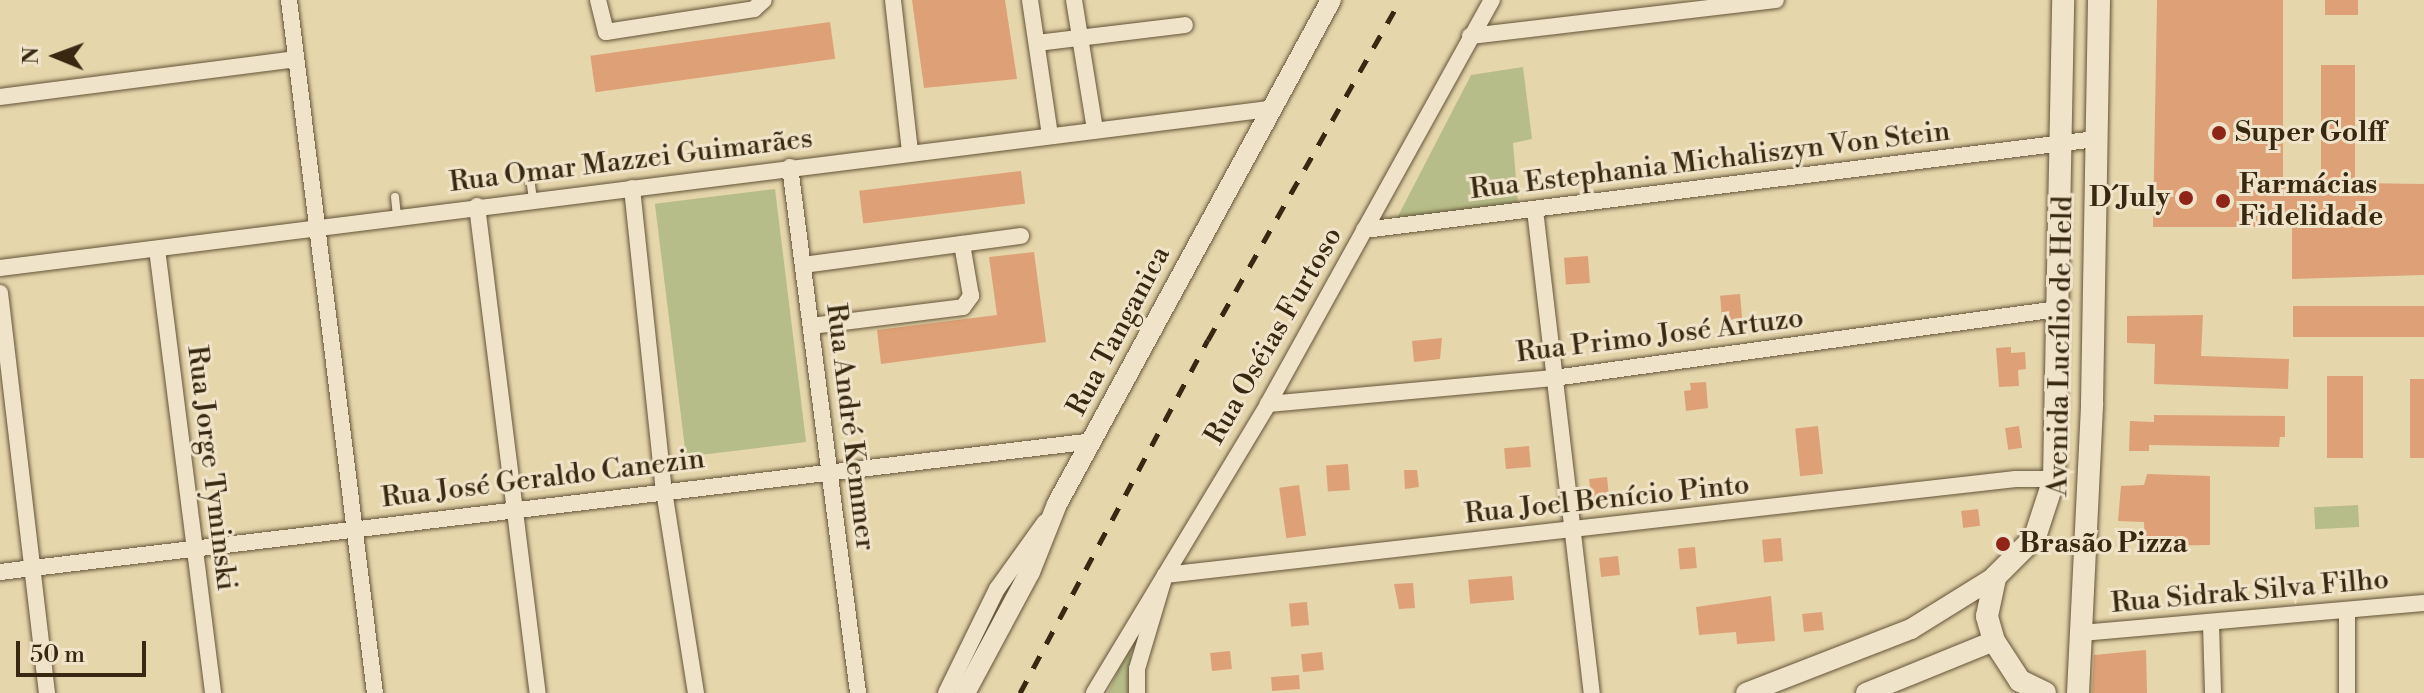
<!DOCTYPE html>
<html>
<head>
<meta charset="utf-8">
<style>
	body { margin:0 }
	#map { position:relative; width:2424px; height:693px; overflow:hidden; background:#e6d6ac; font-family:"Libre Bodoni",serif }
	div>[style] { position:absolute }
	.green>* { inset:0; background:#b7bd88; transform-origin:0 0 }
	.building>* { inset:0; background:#dea177; transform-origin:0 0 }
	.roads { filter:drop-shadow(0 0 2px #645438) drop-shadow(0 0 2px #645438) }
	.service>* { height:8px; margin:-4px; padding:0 4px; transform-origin:4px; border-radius:4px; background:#efe4c9 }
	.minor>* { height:16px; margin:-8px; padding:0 8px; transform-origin:8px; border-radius:8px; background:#efe4c9 }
	.tertiary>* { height:20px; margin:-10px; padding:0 10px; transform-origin:10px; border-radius:10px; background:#efe4c9 }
	.secondary>* { height:22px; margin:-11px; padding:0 11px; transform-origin:11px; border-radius:11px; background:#efe4c9 }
	.rail>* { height:5px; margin-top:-2.5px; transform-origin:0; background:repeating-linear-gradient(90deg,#382812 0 14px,transparent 0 28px) }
	.dots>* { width:22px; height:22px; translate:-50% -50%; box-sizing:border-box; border:4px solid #efe4c9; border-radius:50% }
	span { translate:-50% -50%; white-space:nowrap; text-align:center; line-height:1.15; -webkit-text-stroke:6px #efe4c9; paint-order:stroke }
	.poi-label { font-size:28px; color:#382812; font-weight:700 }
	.left { translate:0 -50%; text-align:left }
	.right { translate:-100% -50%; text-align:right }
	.street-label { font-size:28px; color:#382812 }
	.north { position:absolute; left:16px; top:16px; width:80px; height:80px; -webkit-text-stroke:6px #efe4c9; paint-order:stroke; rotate:271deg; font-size:22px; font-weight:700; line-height:32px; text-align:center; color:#382812 }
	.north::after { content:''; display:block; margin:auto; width:28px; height:36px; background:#382812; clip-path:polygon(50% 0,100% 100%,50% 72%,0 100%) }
	.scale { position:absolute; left:16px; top:641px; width:130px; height:36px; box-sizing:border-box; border:4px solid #382812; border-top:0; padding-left:10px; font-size:24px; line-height:28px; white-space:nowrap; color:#382812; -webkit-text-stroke:6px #efe4c9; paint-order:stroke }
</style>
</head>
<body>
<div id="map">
	<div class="green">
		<i style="clip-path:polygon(1523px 67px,1532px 139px,1513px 143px,1518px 203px,1397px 218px,1471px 75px)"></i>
		<i style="left:775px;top:189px;width:255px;height:121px;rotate:83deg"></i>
		<i style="left:2358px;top:505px;width:22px;height:44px;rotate:87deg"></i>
		<i style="clip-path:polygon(1131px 641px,1129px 693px,1108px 693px)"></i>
	</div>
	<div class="building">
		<i style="clip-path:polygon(912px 0,1005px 0,1017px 79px,924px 88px)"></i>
		<i style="clip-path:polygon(2157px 0,2283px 0,2283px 182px,2321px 183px,2321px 65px,2355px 65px,2355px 183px,2424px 184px,2424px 275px,2292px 279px,2292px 227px,2153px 227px)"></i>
		<i style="left:2325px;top:0;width:33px;height:15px"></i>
		<i style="left:830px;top:22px;width:37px;height:242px;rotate:82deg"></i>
		<i style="left:1021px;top:171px;width:33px;height:163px;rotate:83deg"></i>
		<i style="clip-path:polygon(1034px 252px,1046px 342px,881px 364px,877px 330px,997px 315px,989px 257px)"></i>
		<i style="left:1588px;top:256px;width:27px;height:24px;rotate:86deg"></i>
		<i style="left:1740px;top:294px;width:25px;height:20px;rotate:85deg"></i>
		<i style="left:2293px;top:306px;width:131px;height:31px"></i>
		<i style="clip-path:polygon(2203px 315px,2201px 356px,2289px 359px,2288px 389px,2154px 384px,2155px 344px,2127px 343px,2127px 316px)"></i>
		<i style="clip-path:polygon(1442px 338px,1440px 359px,1414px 362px,1412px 341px)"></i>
		<i style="clip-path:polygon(2011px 347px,2011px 353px,2025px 352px,2026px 369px,2018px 370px,2019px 386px,1999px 387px,1996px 348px)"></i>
		<i style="left:2327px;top:376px;width:36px;height:82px"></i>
		<i style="left:2410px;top:379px;width:14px;height:79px"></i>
		<i style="clip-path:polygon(1706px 382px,1708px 408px,1686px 411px,1684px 391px,1691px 390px,1690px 383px)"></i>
		<i style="clip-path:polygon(2154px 415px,2285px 416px,2285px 437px,2280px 437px,2279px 447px,2149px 445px,2149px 451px,2129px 451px,2130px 421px,2154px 422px)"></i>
		<i style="left:1818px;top:426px;width:48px;height:23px;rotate:84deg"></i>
		<i style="left:2019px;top:426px;width:22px;height:14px;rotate:82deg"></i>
		<i style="left:1529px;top:446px;width:21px;height:25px;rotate:85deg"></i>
		<i style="left:1348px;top:464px;width:26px;height:22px;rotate:86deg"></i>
		<i style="clip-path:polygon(1404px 470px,1417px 470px,1419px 487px,1405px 489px)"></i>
		<i style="clip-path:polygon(2147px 474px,2210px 476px,2210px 545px,2145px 546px,2144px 522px,2118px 521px,2121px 486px,2144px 485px)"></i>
		<i style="left:1607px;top:477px;width:20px;height:18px;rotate:84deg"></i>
		<i style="left:1299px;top:485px;width:51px;height:20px;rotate:82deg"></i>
		<i style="left:1978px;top:509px;width:17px;height:17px;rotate:83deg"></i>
		<i style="left:1781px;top:538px;width:23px;height:19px;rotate:85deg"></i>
		<i style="left:1695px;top:547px;width:21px;height:17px;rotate:85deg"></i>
		<i style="left:1618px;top:556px;width:19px;height:19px;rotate:84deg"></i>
		<i style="left:1512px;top:576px;width:24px;height:44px;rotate:85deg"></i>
		<i style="clip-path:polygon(1413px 583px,1415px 608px,1399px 609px,1394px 584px)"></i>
		<i style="clip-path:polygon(1771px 596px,1775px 641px,1737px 644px,1736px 632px,1699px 635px,1696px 607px)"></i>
		<i style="left:1307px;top:602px;width:23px;height:18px;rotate:85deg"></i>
		<i style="left:1822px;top:612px;width:18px;height:20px;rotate:84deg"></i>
		<i style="clip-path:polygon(2146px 650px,2147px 693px,2092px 693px,2094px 655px)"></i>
		<i style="left:1230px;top:651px;width:18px;height:20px;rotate:84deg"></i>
		<i style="left:1322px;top:652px;width:18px;height:21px;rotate:84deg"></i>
		<i style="left:1299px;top:675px;width:14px;height:28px;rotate:86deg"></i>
	</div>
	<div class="roads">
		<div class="service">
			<i style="left:530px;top:178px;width:22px;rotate:82deg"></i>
			<i style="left:395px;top:197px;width:19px;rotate:84deg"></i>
		</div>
		<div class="minor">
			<i style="left:289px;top:0;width:698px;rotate:82.93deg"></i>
			<i style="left:598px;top:0;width:33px;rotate:76deg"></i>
			<i style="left:606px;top:32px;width:150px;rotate:-8.8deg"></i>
			<i style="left:754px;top:9px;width:13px;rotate:-42deg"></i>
			<i style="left:893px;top:0;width:153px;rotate:83.6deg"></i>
			<i style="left:1030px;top:0;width:137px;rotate:81.6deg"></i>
			<i style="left:1074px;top:0;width:132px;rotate:80.8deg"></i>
			<i style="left:1470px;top:36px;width:308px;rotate:-6.7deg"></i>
			<i style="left:1037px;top:43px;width:149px;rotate:-6.9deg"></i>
			<i style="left:0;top:97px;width:297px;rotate:-7.3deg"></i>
			<i style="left:790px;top:167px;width:530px;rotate:82.63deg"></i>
			<i style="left:632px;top:188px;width:305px;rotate:84deg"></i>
			<i style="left:664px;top:491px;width:205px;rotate:81deg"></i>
			<i style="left:477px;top:206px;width:491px;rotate:82.9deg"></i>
			<i style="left:1535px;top:210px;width:486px;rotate:83.3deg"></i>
			<i style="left:1364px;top:230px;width:738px;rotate:-7.09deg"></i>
			<i style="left:157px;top:249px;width:448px;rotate:82.8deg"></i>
			<i style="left:803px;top:265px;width:220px;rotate:-7.6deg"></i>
			<i style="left:0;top:268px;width:1279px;rotate:-7.14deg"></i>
			<i style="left:0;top:293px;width:403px;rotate:83.3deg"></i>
			<i style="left:811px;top:326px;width:153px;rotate:-7.1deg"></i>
			<i style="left:963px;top:307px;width:14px;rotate:-54deg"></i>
			<i style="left:971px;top:296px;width:53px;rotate:-99.8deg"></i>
			<i style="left:1268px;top:404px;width:287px;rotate:-5.2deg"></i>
			<i style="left:1554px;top:378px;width:509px;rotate:-7.8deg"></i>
			<i style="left:0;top:572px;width:1101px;rotate:-6.83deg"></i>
			<i style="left:2347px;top:610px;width:83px;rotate:90deg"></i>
			<i style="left:2211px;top:624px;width:69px;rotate:88.3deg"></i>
			<i style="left:2081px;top:633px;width:344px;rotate:-5deg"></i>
			<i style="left:946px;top:693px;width:116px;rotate:-63.9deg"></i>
			<i style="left:997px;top:589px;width:82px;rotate:-54.4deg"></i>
			<i style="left:1094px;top:693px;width:337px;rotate:-58.9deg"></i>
			<i style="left:1268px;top:404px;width:462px;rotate:-61deg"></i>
			<i style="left:1137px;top:693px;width:24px;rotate:-90deg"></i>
			<i style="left:1137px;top:669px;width:98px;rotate:-73.4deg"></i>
			<i style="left:1165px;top:575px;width:856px;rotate:-6.44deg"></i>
			<i style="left:2016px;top:479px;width:38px"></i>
		</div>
		<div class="tertiary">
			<i style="left:965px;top:693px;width:137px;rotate:-61.8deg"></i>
			<i style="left:1030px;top:572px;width:73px;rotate:-68.3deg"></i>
			<i style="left:1057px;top:504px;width:574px;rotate:-61.47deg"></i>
			<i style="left:1746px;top:693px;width:177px;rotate:-21.2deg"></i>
			<i style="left:1911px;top:629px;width:99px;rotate:-31.8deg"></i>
			<i style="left:1866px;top:693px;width:138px;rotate:-22.1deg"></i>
		</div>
		<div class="secondary">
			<i style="left:2045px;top:693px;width:28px;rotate:-154deg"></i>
			<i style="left:2020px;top:681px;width:48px;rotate:-123deg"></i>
			<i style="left:1994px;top:641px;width:26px;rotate:-106deg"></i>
			<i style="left:1987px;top:616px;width:40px;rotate:-78deg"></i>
			<i style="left:1995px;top:577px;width:57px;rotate:-45deg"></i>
			<i style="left:2035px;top:537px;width:61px;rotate:-71.9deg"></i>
			<i style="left:2054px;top:479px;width:479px;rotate:-88.9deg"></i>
			<i style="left:2078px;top:693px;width:291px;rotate:-87.2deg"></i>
			<i style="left:2092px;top:402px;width:402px;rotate:-89deg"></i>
		</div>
	</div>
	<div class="rail">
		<i style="left:1020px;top:693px;width:400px;rotate:-62deg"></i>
		<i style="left:1208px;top:340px;width:390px;rotate:-60.5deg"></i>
	</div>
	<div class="dots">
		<i style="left:2219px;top:133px;background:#8f2418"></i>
		<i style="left:2186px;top:198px;background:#8f2418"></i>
		<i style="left:2223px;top:201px;background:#8f2418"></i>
		<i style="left:2003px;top:544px;background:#8f2418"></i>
	</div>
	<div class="poi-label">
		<span class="left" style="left:2235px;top:133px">Super Golff</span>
		<span class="left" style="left:2239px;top:201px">Farmácias<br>Fidelidade</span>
		<span class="right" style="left:2170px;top:198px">D´July</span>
		<span class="left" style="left:2019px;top:544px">Brasão Pizza</span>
	</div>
	<div class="street-label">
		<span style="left:631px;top:161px;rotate:-7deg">Rua Omar Mazzei Guimarães</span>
		<span style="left:1710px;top:161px;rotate:-7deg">Rua Estephania Michaliszyn Von Stein</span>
		<span style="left:1119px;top:331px;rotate:-62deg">Rua Tanganica</span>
		<span style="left:1274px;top:336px;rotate:-60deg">Rua Oséias Furtoso</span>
		<span style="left:1660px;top:336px;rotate:-7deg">Rua Primo José Artuzo</span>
		<span style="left:2061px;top:346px;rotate:-89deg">Avenida Lucílio de Held</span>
		<span style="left:850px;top:427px;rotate:83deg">Rua André Kemmer</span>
		<span style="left:211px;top:468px;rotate:83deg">Rua Jorge Tyminski</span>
		<span style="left:543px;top:479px;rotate:-7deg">Rua José Geraldo Canezin</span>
		<span style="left:1607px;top:500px;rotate:-6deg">Rua Joel Benício Pinto</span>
		<span style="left:2250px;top:592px;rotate:-5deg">Rua Sidrak Silva Filho</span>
	</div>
	<div class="north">N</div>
	<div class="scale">50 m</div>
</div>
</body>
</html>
